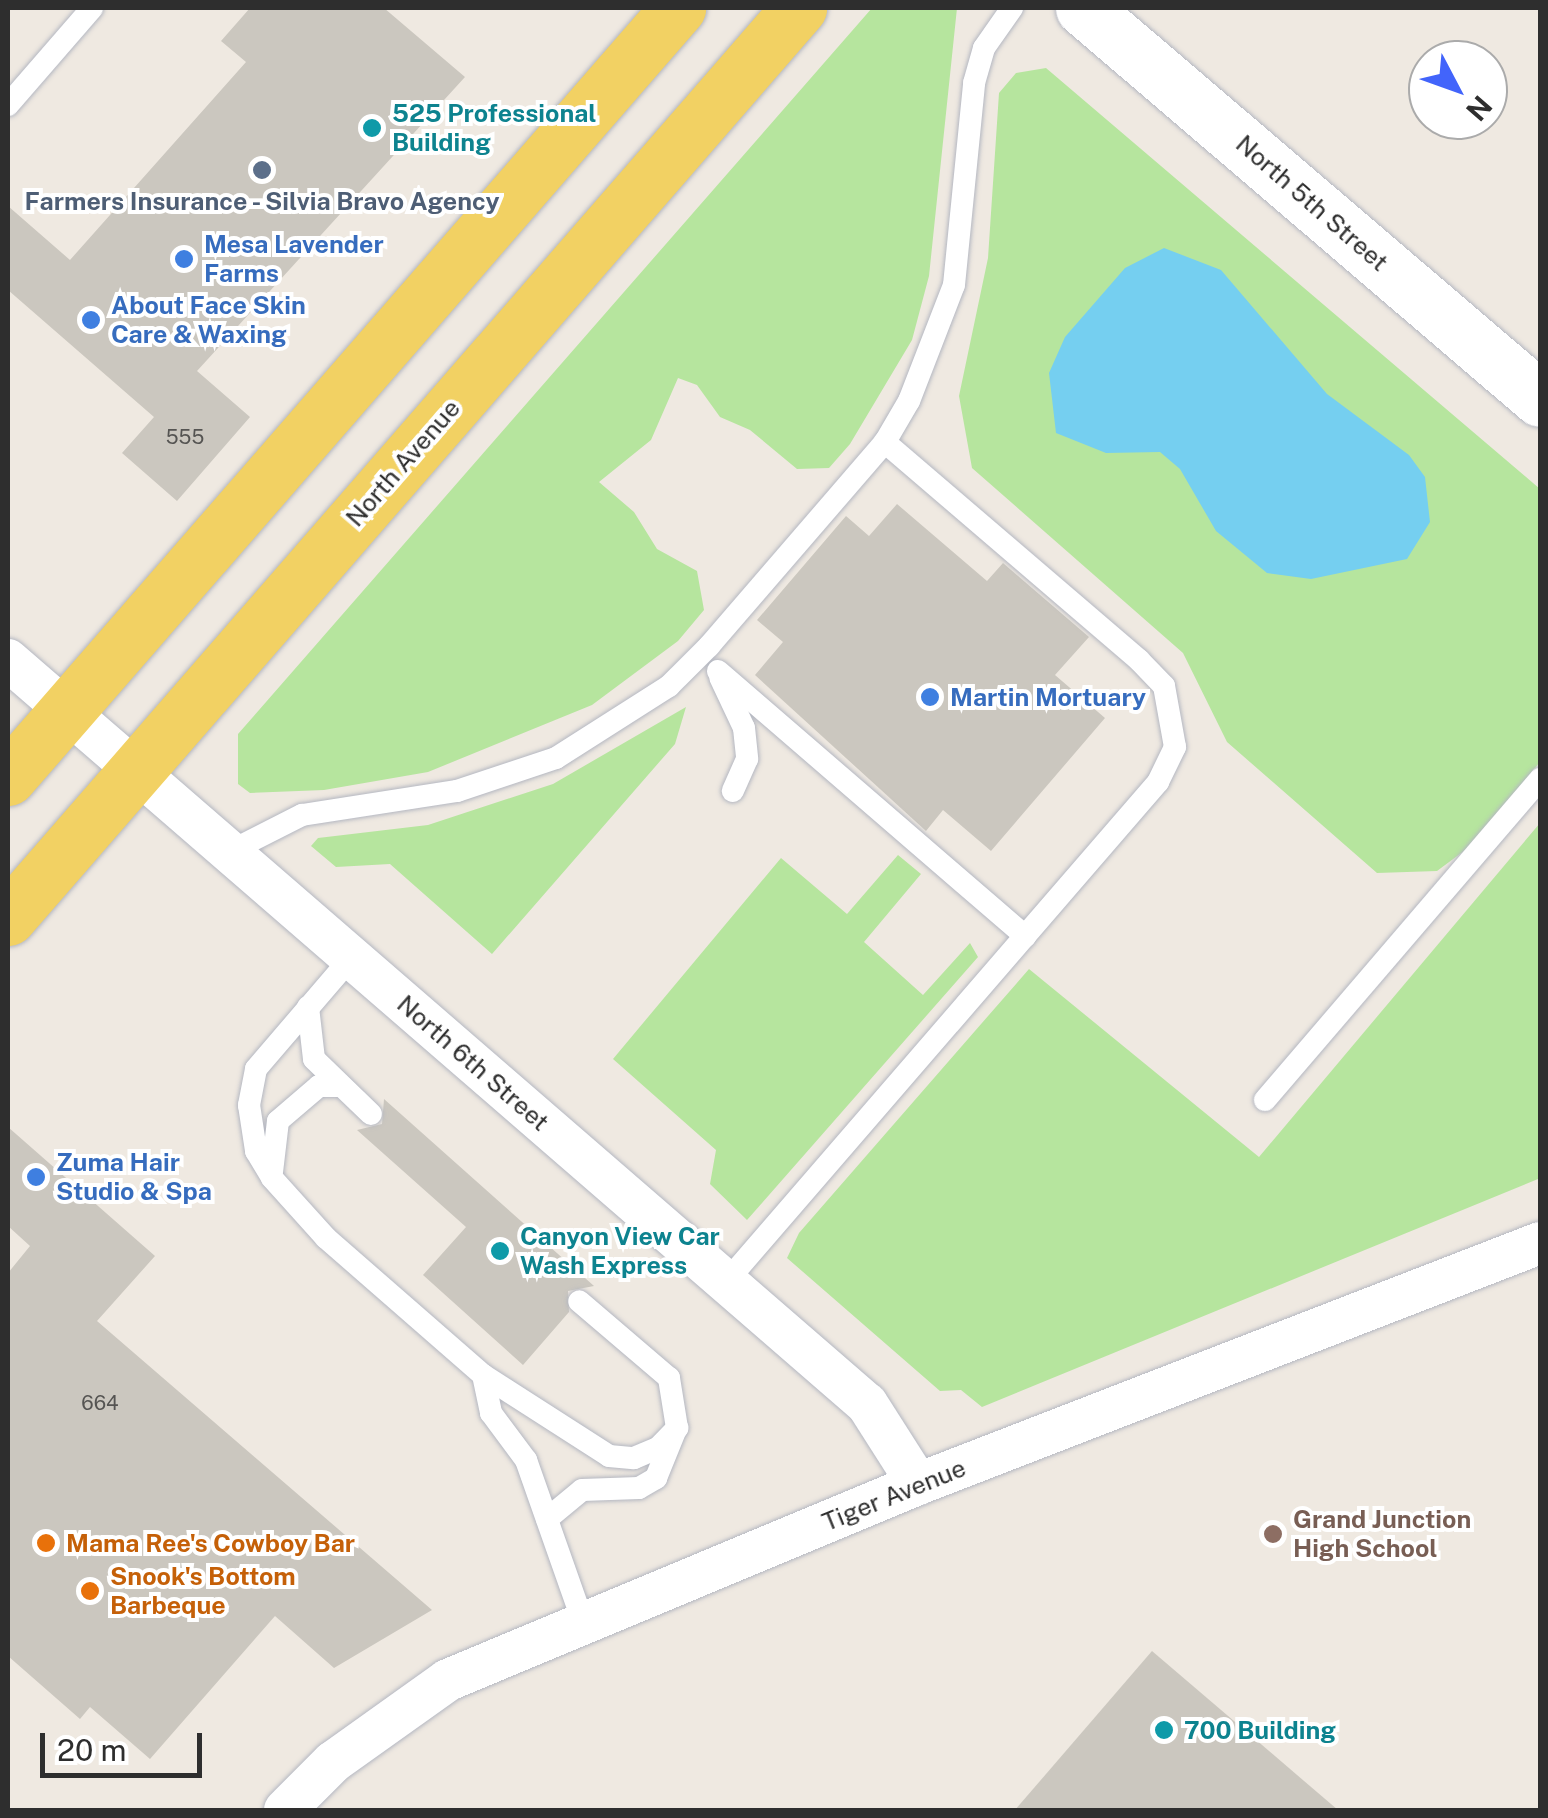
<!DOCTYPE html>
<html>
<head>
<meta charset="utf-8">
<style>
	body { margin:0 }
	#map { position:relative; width:1548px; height:1818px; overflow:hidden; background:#efe9e1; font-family:"Public Sans",sans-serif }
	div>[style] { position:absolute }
	.green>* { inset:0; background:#b6e59e }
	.water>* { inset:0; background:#75cff0 }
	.building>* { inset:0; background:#cbc7bf }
	.roads { filter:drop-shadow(0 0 2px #b4b7c1) drop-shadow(0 0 2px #b4b7c1) }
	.service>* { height:22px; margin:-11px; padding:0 11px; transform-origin:11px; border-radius:11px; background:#fff }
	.minor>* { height:42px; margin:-21px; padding:0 21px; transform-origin:21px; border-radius:21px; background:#fff }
	.tertiary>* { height:55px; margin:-27.5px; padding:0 27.5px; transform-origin:27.5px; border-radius:27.5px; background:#fff }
	.primary>* { height:55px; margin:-27.5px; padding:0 27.5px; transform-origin:27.5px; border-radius:27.5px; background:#f2d163 }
	.dots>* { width:28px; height:28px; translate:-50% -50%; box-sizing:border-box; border:5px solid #fff; border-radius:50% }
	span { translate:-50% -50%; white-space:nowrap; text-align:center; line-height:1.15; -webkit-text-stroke:8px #fff; paint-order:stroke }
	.number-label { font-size:20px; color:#555452 }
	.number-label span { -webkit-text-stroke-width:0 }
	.culture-label { font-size:25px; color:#0d838f; font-weight:700 }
	.left { translate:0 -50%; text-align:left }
	.service-label { font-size:25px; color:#4e5e75; font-weight:700 }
	.street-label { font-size:25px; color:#2e2e2e }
	.shop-label { font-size:25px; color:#366cbe; font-weight:700 }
	.education-label { font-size:25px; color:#785e54; font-weight:700 }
	.food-label { font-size:25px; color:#c56008; font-weight:700 }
	.frame { position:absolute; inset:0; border:10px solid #2e2e2e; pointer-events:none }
	.north { position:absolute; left:1408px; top:40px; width:100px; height:100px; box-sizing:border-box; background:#fff; border:2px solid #ababab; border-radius:50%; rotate:131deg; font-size:28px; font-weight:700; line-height:40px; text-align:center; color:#2e2e2e }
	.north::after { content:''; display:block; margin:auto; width:35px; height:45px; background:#4264fb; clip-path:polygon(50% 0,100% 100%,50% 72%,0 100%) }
	.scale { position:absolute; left:40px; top:1733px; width:162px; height:45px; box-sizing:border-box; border:5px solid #2e2e2e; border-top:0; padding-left:12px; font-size:30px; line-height:35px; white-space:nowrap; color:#2e2e2e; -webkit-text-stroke:8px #fff; paint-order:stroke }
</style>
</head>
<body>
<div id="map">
	<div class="green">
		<i style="clip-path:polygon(872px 8px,957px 8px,929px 276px,912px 340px,850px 444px,829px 468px,797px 469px,750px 430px,720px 417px,697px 385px,678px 378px,651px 440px,599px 482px,634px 512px,657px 549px,697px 571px,704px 610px,678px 641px,592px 705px,428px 772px,324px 790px,250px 793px,238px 784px,238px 734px)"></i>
		<i style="clip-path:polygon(1046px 68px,1540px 489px,1540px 762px,1468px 848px,1437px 871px,1377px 873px,1227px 742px,1183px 653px,972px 468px,959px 396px,988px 258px,999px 93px,1016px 73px)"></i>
		<i style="clip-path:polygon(686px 707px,675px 744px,492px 954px,390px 864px,336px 867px,311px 846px,318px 838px,428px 825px,553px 784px)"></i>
		<i style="clip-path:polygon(1540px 823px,1538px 1179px,982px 1407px,961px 1390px,940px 1391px,787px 1258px,799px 1233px,1029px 969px,1259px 1157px)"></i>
		<i style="clip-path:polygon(898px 855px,921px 874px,864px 942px,923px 995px,970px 943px,978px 957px,747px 1220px,710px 1184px,716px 1150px,613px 1059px,781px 858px,847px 914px)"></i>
	</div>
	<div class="water">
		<i style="clip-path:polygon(1164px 248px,1221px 270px,1327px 394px,1409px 455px,1425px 477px,1430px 522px,1407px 559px,1311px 579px,1267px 573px,1216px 531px,1180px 469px,1160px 452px,1106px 453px,1056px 433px,1049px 373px,1065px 337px,1125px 268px)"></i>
	</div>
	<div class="building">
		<i style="clip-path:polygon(250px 8px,384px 8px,465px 77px,197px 371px,250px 417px,177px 501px,122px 453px,154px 417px,8px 290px,8px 206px,70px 260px,246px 62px,221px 41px)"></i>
		<i style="clip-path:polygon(897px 504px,987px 581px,1003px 563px,1089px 637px,1055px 675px,1105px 718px,991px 851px,943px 810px,926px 831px,755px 675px,783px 642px,757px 620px,846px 516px,869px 536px)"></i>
		<i style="clip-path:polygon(384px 1099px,594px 1286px,568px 1291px,569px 1312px,523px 1365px,423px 1275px,466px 1227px,357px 1130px,382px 1124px)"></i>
		<i style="clip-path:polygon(8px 1127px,155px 1256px,97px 1321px,432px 1610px,334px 1668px,275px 1616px,150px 1759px,90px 1707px,80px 1719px,8px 1656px,8px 1273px,30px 1246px,8px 1226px)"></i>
		<i style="clip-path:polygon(1152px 1651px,1338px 1810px,1015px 1810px)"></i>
	</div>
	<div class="roads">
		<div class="service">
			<i style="left:8px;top:105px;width:128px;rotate:-49.1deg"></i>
			<i style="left:718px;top:671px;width:406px;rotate:40.8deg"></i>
			<i style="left:720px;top:677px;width:56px;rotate:64.8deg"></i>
			<i style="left:744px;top:728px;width:31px;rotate:84deg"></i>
			<i style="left:747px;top:759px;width:35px;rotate:114deg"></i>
			<i style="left:229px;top:852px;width:82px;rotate:-26.9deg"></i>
			<i style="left:302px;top:815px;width:157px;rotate:-8.8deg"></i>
			<i style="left:457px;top:791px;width:104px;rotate:-18.4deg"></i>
			<i style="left:556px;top:758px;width:134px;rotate:-32.5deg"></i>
			<i style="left:669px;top:686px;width:57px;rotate:-45deg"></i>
			<i style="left:709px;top:646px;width:269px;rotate:-49.2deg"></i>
			<i style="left:885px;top:442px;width:48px;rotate:-59.7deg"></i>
			<i style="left:909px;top:401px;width:124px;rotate:-68.8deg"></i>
			<i style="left:954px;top:285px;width:203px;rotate:-84.3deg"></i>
			<i style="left:974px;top:83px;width:36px;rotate:-74deg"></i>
			<i style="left:984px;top:48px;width:49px;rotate:-55deg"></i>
			<i style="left:351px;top:958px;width:146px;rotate:130.6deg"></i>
			<i style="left:256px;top:1069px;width:37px;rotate:101deg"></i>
			<i style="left:249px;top:1105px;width:47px;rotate:81.3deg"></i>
			<i style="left:256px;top:1151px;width:31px;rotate:59deg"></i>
			<i style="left:272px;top:1178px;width:81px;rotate:48deg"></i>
			<i style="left:326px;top:1238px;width:208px;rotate:41.1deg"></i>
			<i style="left:483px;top:1375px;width:150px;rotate:32.7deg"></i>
			<i style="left:609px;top:1456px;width:25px;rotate:5deg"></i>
			<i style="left:634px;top:1458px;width:26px;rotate:-23deg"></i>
			<i style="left:658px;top:1448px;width:28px;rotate:-46deg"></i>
			<i style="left:677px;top:1428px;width:51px;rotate:-99.1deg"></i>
			<i style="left:669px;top:1378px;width:118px;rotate:-139.5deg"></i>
			<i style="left:308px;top:1007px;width:52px;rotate:83.4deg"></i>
			<i style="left:314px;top:1059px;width:79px;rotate:44deg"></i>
			<i style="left:1265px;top:1100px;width:423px;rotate:-49.4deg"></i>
			<i style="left:272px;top:1172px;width:51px;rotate:-83.3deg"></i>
			<i style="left:278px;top:1121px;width:54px;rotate:-40.5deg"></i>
			<i style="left:319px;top:1086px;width:20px"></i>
			<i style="left:726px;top:1282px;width:661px;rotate:-49.17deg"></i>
			<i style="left:1158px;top:782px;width:39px;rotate:-64deg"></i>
			<i style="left:1175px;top:747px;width:62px;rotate:-100.2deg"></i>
			<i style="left:1164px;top:686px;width:36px;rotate:-134deg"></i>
			<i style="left:1139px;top:660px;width:335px;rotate:-139.4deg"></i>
			<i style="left:483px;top:1375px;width:39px;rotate:78deg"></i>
			<i style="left:491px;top:1413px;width:59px;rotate:53.3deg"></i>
			<i style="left:526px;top:1460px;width:172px;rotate:70.6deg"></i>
			<i style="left:547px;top:1519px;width:45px;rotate:-39.6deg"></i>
			<i style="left:582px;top:1490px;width:57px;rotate:-2deg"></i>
			<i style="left:639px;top:1488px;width:20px;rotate:-30deg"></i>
			<i style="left:656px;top:1478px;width:53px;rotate:-67.8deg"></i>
		</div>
		<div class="minor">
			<i style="left:8px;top:660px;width:1136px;rotate:40.9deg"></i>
			<i style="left:867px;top:1404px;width:95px;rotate:57.5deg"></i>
			<i style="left:285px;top:1810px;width:68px;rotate:-45deg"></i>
			<i style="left:333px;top:1762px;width:141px;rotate:-35.5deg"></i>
			<i style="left:448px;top:1680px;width:509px;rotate:-22.64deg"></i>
			<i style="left:918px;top:1484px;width:667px;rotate:-21.18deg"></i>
		</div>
		<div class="tertiary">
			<i style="left:1083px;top:8px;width:601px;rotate:40.55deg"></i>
		</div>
		<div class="primary">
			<i style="left:8px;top:778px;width:1021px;rotate:-48.97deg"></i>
			<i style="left:8px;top:918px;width:1206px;rotate:-49deg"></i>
		</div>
	</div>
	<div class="dots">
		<i style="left:372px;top:128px;background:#0f9aa8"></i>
		<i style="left:262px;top:170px;background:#5c6f8a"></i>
		<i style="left:184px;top:259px;background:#3f7fe0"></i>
		<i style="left:91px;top:320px;background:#3f7fe0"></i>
		<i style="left:930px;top:697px;background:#3f7fe0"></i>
		<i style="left:36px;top:1177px;background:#3f7fe0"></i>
		<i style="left:500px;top:1251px;background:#0f9aa8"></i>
		<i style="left:1273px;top:1534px;background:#8d6e63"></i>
		<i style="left:46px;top:1543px;background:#e8710a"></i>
		<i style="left:90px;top:1591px;background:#e8710a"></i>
		<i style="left:1164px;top:1730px;background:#0f9aa8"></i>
	</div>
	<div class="number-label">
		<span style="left:185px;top:437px">555</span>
		<span style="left:100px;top:1403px">664</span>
	</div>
	<div class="culture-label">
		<span class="left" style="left:392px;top:128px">525 Professional<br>Building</span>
		<span class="left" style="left:520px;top:1251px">Canyon View Car<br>Wash Express</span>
		<span class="left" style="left:1184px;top:1730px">700 Building</span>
	</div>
	<div class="service-label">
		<span style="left:262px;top:201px">Farmers Insurance - Silvia Bravo Agency</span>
	</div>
	<div class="street-label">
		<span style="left:1312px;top:203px;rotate:41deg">North 5th Street</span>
		<span style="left:403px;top:463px;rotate:-49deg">North Avenue</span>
		<span style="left:473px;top:1063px;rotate:41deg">North 6th Street</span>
		<span style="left:894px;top:1495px;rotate:-22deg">Tiger Avenue</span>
	</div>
	<div class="shop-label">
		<span class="left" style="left:204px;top:259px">Mesa Lavender<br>Farms</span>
		<span class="left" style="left:111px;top:320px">About Face Skin<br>Care &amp; Waxing</span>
		<span class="left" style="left:950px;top:697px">Martin Mortuary</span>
		<span class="left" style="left:56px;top:1177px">Zuma Hair<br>Studio &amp; Spa</span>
	</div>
	<div class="education-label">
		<span class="left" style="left:1293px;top:1534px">Grand Junction<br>High School</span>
	</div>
	<div class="food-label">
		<span class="left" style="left:66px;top:1543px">Mama Ree's Cowboy Bar</span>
		<span class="left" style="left:110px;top:1591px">Snook's Bottom<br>Barbeque</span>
	</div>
	<div class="frame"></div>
	<div class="north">N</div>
	<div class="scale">20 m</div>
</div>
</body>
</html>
